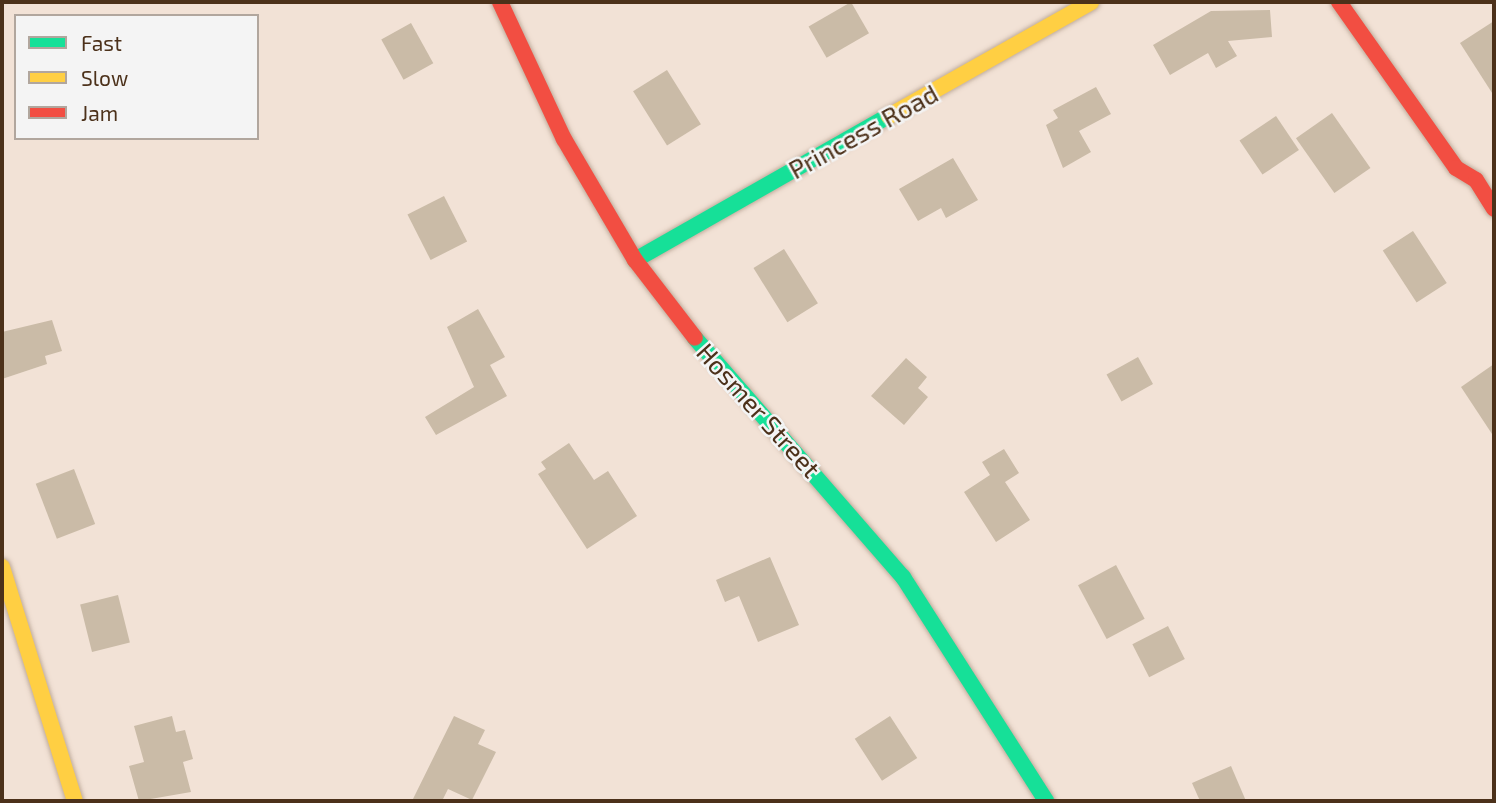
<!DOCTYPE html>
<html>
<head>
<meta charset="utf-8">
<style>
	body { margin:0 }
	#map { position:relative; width:1496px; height:803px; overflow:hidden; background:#f2e2d6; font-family:"Exo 2",sans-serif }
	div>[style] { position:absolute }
	.building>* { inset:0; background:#cabba7; transform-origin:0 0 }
	.roads { filter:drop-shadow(0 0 2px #c1ad9d) drop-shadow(0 0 2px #c1ad9d) }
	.fast>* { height:16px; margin:-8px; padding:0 8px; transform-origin:8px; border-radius:8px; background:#16e098 }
	.slow>* { height:16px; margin:-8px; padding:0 8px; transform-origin:8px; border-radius:8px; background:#ffcf43 }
	.jam>* { height:16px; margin:-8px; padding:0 8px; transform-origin:8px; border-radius:8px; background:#f24e42 }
	span { translate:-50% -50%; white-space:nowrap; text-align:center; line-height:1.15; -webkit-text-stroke:5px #f4f4f4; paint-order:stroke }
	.street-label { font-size:26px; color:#4c311a }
	.frame { position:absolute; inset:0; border:4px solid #4c311a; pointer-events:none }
	.legend { position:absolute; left:14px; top:14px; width:245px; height:126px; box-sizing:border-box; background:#f4f4f4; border:2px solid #b1a69d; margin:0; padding:9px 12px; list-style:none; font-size:21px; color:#4c311a }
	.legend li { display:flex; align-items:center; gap:14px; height:35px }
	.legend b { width:35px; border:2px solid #b1a69d }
</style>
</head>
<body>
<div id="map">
	<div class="building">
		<i style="left:851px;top:2px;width:36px;height:49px;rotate:60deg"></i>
		<i style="clip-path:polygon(1270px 10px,1272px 37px,1228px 41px,1237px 56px,1216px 68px,1208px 53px,1170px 75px,1153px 45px,1211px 11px)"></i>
		<i style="clip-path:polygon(1494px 21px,1494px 96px,1460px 43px)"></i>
		<i style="left:411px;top:23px;width:46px;height:34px;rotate:61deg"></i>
		<i style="left:667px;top:70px;width:64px;height:40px;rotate:58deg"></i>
		<i style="clip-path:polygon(1096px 87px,1111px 114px,1079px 131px,1091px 152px,1063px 168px,1046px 125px,1058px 118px,1053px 110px)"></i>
		<i style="left:1332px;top:113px;width:67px;height:44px;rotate:55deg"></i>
		<i style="left:1276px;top:116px;width:41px;height:44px;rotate:56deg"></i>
		<i style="clip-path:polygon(953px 158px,978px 200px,946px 218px,941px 208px,918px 221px,899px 189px)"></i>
		<i style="left:444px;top:196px;width:51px;height:41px;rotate:63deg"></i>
		<i style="left:1413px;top:231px;width:62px;height:36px;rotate:57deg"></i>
		<i style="left:784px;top:249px;width:64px;height:36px;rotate:58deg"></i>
		<i style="clip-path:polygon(478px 309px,505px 357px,490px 365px,507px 396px,436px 435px,425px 417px,474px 387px,447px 327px)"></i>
		<i style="clip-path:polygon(52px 320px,62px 351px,45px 356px,47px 364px,2px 379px,2px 332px)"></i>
		<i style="left:1138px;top:357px;width:31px;height:36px;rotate:61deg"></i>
		<i style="clip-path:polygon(906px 358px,927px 377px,918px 388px,928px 397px,904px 425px,871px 396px)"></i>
		<i style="clip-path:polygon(1494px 364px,1494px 437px,1461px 387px)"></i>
		<i style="clip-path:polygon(569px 443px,594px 480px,608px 471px,637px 516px,587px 549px,538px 474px,546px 469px,541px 462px)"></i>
		<i style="clip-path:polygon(1004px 449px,1019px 473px,1005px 482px,1030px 520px,996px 542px,964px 492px,990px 475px,982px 462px)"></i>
		<i style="left:74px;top:469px;width:59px;height:41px;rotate:69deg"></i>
		<i style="clip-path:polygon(770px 557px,799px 625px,758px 642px,739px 596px,725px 602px,716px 580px)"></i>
		<i style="left:1116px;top:565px;width:61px;height:43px;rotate:62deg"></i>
		<i style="left:118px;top:595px;width:49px;height:39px;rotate:76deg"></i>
		<i style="left:1168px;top:626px;width:37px;height:40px;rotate:63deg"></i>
		<i style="clip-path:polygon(172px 716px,176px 732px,185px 730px,193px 759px,183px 762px,191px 792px,139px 801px,129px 766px,144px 762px,134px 726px)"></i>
		<i style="clip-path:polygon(454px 716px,485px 730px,478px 744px,496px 752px,472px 800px,448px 789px,442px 801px,412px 801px)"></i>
		<i style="left:890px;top:716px;width:50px;height:42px;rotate:57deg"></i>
		<i style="clip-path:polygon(1231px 766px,1246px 801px,1200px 801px,1192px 783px)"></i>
	</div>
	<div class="roads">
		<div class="fast">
			<i style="left:635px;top:260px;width:292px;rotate:-29.6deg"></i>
			<i style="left:695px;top:338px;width:317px;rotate:49deg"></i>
			<i style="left:903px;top:577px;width:266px;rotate:57.4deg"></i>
		</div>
		<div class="slow">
			<i style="left:889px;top:116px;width:232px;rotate:-29.4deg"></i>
			<i style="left:2px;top:567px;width:245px;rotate:72.7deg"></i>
		</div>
		<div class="jam">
			<i style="left:500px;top:2px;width:151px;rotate:65deg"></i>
			<i style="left:564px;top:139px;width:140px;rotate:59.6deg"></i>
			<i style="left:635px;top:260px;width:98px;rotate:52.4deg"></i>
			<i style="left:1339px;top:2px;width:203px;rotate:54.8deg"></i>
			<i style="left:1456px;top:168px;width:23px;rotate:31deg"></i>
			<i style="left:1476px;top:180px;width:34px;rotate:58deg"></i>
		</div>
	</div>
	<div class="street-label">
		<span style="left:863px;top:131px;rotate:-29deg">Princess Road</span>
		<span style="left:759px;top:410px;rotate:48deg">Hosmer Street</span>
	</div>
	<div class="frame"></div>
	<ul class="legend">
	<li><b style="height:9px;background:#16e098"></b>Fast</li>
	<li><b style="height:9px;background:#ffcf43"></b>Slow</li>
	<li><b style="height:9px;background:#f24e42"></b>Jam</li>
	</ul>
</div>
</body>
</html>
